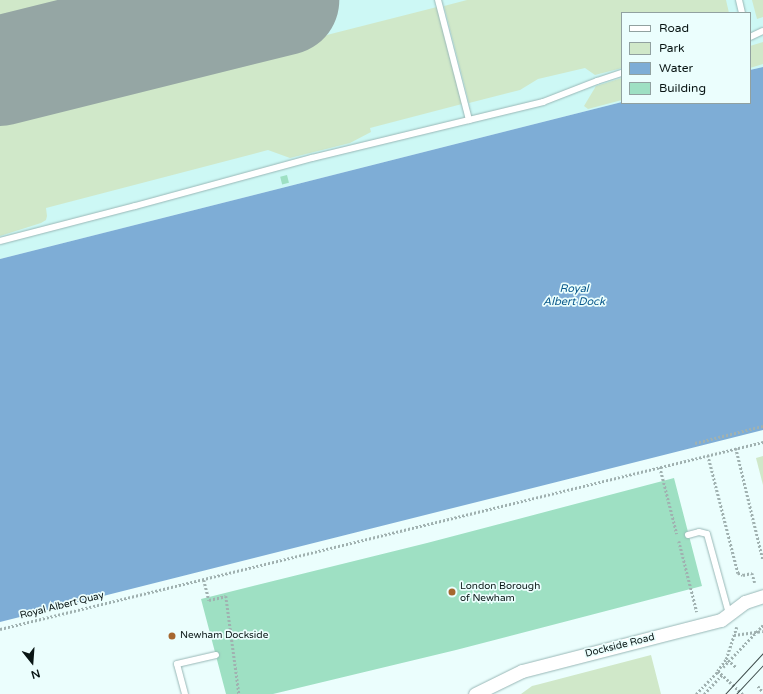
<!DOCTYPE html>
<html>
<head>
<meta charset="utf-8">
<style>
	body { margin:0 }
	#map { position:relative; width:763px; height:694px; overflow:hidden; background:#ebfefd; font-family:"Varela Round",sans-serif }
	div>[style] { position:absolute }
	.built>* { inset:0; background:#cdf8f5 }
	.green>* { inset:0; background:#d0e8c9 }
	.water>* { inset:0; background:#7eadd6 }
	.taxiway>* { height:44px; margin:-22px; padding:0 22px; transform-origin:22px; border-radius:22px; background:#95a6a4 }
	.runway>* { height:110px; margin:-55px; padding:0 55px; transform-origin:55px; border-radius:55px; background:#95a6a4 }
	.building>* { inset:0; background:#9ee0c3; transform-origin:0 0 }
	.path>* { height:2.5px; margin-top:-1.25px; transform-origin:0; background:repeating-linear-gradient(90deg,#a0b1b0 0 2px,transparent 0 4px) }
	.roads { filter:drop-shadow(0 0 1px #98b7b6) drop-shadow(0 0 1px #98b7b6) }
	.lane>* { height:6px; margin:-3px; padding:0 3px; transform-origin:3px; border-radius:3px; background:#fff }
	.street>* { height:13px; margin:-6.5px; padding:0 6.5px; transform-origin:6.5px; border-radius:6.5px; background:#fff }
	.tram>* { height:1px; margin:-0.5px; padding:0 0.5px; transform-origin:0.5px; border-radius:0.5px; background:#3f4d4c }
	.dots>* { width:11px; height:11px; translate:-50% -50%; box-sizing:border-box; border:2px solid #ebfefd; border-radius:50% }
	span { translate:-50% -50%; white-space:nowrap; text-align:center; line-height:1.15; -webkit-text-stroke:3.5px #ebfefd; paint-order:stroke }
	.poi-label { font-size:10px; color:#091514 }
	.left { translate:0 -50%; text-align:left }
	.street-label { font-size:10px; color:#091514 }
	.water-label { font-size:11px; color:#0a598c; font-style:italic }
	.legend { position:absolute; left:621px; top:12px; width:130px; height:92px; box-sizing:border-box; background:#ebfefd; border:1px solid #91a1a0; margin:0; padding:5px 7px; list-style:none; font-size:12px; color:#091514 }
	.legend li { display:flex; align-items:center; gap:8px; height:20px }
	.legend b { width:20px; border:1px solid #91a1a0 }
	.north { position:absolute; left:12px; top:642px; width:40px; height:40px; -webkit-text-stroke:3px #ebfefd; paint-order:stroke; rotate:163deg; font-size:11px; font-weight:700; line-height:16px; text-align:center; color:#091514 }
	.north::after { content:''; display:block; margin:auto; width:14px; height:18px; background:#091514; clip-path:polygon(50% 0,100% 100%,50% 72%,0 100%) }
</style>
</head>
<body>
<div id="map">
	<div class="built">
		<i style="clip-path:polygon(0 0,763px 0,763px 67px,750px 70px,750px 13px,622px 13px,622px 102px,0 259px)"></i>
	</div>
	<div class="green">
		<i style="clip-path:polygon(0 0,105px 0,0 25px)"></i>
		<i style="clip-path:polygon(467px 0,726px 0,729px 13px,622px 13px,622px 68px,595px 75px,585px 68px,538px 79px,520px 90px,469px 103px,444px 6px)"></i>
		<i style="clip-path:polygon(752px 0,763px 0,763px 17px,757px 19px)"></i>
		<i style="clip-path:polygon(437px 7px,462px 104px,370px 128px,371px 132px,350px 143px,290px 158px,268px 150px,46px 208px,47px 216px,46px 220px,41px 223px,0 236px,0 118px)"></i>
		<i style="clip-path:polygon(763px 42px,763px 64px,750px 68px,750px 46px)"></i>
		<i style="clip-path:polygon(622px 78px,622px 100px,588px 109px,584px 106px,596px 86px)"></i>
		<i style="clip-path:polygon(763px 456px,763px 485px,756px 458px)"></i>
		<i style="clip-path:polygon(651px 655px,661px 694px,521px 694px,532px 686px,540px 684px)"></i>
	</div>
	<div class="water">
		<i style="clip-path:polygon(763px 67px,763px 430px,0 622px,0 259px,622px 102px,750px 103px,750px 70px)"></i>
	</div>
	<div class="taxiway">
		<i style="left:0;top:64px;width:24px;rotate:5deg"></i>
	</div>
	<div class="runway">
		<i style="left:0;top:71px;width:293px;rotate:-14deg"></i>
	</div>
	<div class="building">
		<i style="left:287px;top:175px;width:8px;height:7px;rotate:76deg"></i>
		<i style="clip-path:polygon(674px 478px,702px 586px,456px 650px,273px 694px,226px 694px,201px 599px,427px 543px)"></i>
	</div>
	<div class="path">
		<i style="left:695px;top:443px;width:70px;rotate:-14deg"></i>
		<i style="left:736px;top:448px;width:115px;rotate:76.4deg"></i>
		<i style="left:708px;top:455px;width:122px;rotate:75.7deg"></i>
		<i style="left:738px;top:573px;width:5px;rotate:22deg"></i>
		<i style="left:743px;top:575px;width:9px;rotate:-13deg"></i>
		<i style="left:752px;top:573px;width:10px;rotate:73deg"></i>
		<i style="left:660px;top:467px;width:69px;rotate:75.8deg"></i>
		<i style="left:679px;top:541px;width:73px;rotate:75.8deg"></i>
		<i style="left:204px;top:580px;width:21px;rotate:76deg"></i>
		<i style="left:209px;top:600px;width:17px;rotate:-13deg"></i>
		<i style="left:226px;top:596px;width:99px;rotate:82.4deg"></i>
		<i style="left:737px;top:627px;width:35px;rotate:108deg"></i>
		<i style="left:726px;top:660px;width:14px;rotate:126deg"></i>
		<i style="left:718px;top:671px;width:34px;rotate:43deg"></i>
		<i style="left:0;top:629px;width:786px;rotate:-13.77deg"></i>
		<i style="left:734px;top:635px;width:29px;rotate:-8deg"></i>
		<i style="left:728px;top:660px;width:11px;rotate:41deg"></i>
		<i style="left:723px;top:667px;width:58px;rotate:-46.4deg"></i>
		<i style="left:758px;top:686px;width:8px;rotate:50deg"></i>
		<i style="left:696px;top:694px;width:33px;rotate:-46deg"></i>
		<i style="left:704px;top:694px;width:26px;rotate:-47deg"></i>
	</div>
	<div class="roads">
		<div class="lane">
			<i style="left:438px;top:0;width:124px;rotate:75.5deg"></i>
			<i style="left:739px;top:0;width:13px;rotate:77deg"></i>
			<i style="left:750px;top:37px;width:14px;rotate:-25deg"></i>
			<i style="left:0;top:241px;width:139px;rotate:-14.5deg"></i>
			<i style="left:135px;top:206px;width:183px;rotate:-15.2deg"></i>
			<i style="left:312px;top:158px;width:238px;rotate:-13.6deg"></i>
			<i style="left:543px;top:102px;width:58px;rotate:-21.3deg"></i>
			<i style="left:597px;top:81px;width:26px;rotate:-18deg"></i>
			<i style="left:688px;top:535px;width:11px;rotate:-15deg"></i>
			<i style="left:699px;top:532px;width:8px;rotate:14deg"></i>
			<i style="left:707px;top:534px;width:83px;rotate:74.6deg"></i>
			<i style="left:185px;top:694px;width:31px;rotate:-105deg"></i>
			<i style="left:177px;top:664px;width:40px;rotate:-13deg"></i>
		</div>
		<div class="street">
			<i style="left:475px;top:694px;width:52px;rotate:-26.1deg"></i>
			<i style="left:522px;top:671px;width:205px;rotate:-14.4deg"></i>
			<i style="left:721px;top:620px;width:30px;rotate:-37deg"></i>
			<i style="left:745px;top:602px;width:19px;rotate:-18deg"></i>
		</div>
	</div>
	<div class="tram">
		<i style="left:725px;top:694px;width:56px;rotate:-47.2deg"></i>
		<i style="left:736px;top:694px;width:40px;rotate:-47deg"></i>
	</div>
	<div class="dots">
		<i style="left:452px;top:592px;background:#a6672f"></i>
		<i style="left:172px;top:636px;background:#a6672f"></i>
	</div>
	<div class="poi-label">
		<span class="left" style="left:460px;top:592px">London Borough<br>of Newham</span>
		<span class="left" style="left:180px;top:636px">Newham Dockside</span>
	</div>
	<div class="street-label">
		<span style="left:62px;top:606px;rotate:-14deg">Royal Albert Quay</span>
		<span style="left:620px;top:646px;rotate:-14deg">Dockside Road</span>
	</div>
	<div class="water-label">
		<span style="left:574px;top:296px">Royal<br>Albert Dock</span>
	</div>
	<ul class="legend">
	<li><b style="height:5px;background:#fff"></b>Road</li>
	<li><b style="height:11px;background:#d0e8c9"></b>Park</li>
	<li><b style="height:11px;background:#7eadd6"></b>Water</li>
	<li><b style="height:11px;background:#9ee0c3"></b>Building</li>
	</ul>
	<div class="north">N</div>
</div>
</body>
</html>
